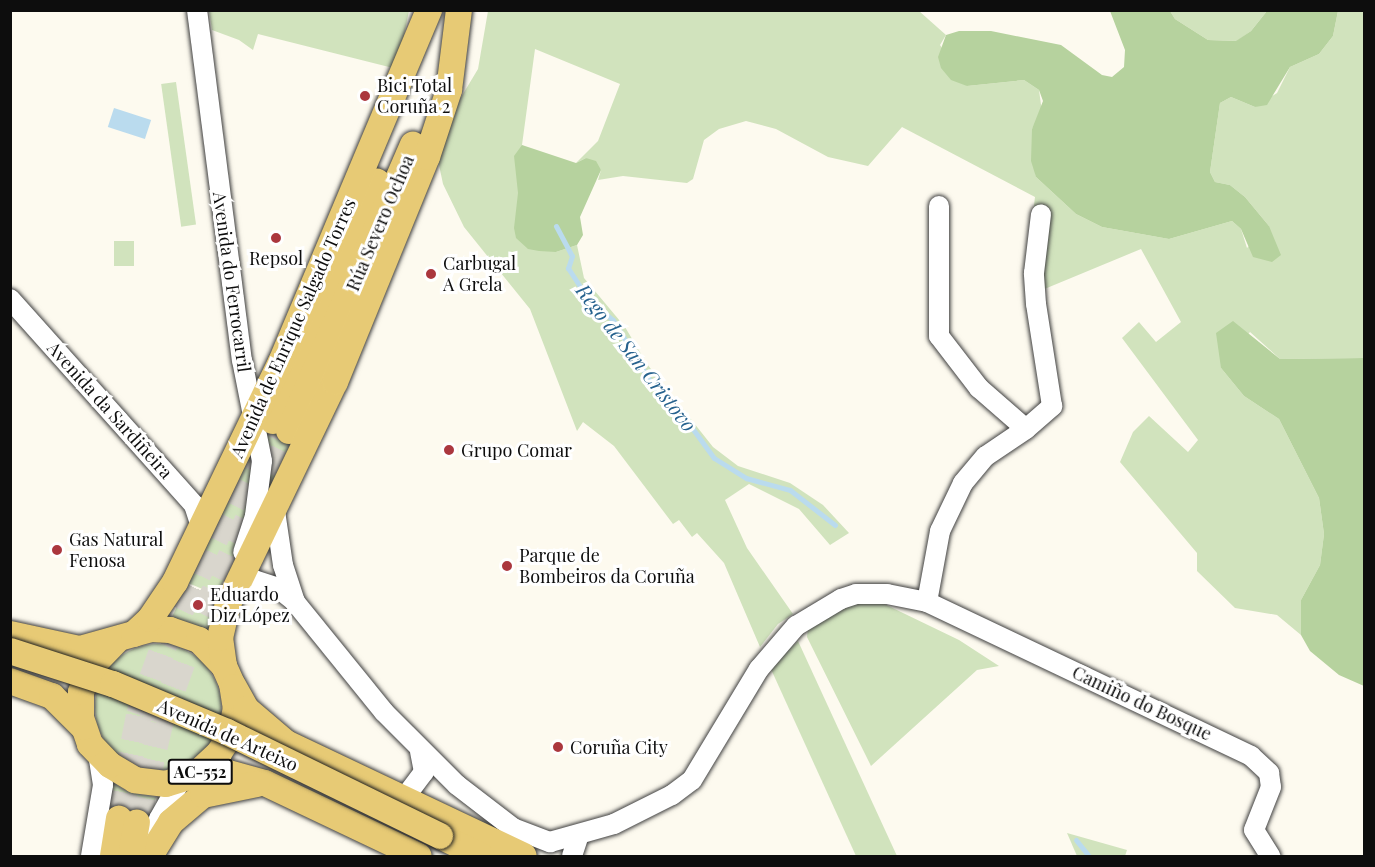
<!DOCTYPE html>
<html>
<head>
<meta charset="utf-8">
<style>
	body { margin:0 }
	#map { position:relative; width:1375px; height:867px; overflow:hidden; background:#fdfaef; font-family:"Playfair Display",serif }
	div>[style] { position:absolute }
	.green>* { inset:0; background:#d1e3bd; transform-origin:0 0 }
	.round { border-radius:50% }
	.forest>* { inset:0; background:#b6d29e }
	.water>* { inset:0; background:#badbee; transform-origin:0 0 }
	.stream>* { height:5px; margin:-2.5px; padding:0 2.5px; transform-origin:2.5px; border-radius:2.5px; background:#badbee }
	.major-tunnel>* { height:26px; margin-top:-13px; transform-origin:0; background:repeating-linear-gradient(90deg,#d9d6cd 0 26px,transparent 0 39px) }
	.roads { filter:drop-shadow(0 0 2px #404040) drop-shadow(0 0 2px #404040) }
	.minor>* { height:20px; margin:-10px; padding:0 10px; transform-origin:10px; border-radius:10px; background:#fff }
	.major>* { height:26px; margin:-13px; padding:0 13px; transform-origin:13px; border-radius:13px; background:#e7ca75 }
	.bridges { filter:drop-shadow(0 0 2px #1e1e1e) drop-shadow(0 0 2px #1e1e1e) }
	.major-bridge>* { height:26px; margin:-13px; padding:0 13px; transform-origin:13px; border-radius:13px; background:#e7ca75 }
	.dots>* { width:16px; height:16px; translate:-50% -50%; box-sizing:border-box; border:3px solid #fff; border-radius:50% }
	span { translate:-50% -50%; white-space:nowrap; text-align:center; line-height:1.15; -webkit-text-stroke:6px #fff; paint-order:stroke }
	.shield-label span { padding:2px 4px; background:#fff; border:2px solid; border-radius:4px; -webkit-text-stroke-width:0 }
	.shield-label { font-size:16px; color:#0d0d0d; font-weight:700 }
	.poi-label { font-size:18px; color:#0d0d0d }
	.left { translate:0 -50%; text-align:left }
	.street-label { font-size:18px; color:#0d0d0d }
	.water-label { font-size:20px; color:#26628e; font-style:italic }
	.frame { position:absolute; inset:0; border:12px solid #0d0d0d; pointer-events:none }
</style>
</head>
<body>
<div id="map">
	<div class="green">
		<i style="clip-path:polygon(209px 11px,409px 11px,397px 69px,258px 34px,253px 50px,239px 40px,212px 30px)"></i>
		<i style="clip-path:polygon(488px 11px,919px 11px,946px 35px,940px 45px,967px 86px,1024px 80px,1039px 90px,1042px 112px,1032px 129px,1036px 177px,1076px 214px,1102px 227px,1169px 239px,1232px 221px,1241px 229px,1247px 248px,1269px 226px,1245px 197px,1230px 185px,1215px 182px,1210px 172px,1220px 103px,1231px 97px,1255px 107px,1277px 93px,1290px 67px,1319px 54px,1333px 36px,1338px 11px,1364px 11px,1364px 358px,1280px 359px,1250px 332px,1221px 368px,1244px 396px,1279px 419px,1319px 498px,1324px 534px,1320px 565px,1301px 600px,1301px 635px,1277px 615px,1235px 608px,1197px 571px,1197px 553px,1120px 462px,1133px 432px,1149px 416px,1188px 452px,1198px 440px,1122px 338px,1139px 322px,1156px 342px,1181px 322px,1141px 249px,1030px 295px,1029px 246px,1035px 197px,902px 127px,868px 166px,828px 157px,776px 129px,746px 121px,719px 129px,704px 140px,693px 179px,687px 183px,623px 176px,598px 180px,601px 170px,586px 158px,576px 163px,598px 141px,620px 84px,535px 49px,522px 145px,556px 252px,577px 245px,584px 278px,625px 327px,647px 364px,713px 447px,738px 466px,790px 483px,823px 505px,849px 533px,830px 545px,799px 509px,749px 484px,725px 500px,747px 548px,793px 614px,778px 624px,760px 647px,724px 563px,697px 533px,692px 537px,679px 520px,673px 524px,614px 446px,583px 422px,577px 431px,530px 309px,464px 227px,443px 184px,438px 160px,457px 104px,478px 69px)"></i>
		<i style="clip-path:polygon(1170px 11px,1267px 11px,1251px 31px,1237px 41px,1208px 40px,1175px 19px)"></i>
		<i style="left:176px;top:82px;width:144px;height:15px;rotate:82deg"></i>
		<i style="left:114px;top:241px;width:20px;height:25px"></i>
		<i style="clip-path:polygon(261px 424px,296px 440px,268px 495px,269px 465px)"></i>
		<i style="clip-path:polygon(250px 447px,253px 484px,234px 557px,217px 595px,188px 583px)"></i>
		<i style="clip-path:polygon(183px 594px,213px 606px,210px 636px,171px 619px)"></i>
		<i style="clip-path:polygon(874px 599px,959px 640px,999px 666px,977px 670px,871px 766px,807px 637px,808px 628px,840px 606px)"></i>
		<i style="clip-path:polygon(798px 641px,897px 856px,856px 856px,770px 667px)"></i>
		<i class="round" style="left:95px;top:644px;width:126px;height:126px"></i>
		<i style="clip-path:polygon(113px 783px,130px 793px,156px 797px,153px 807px,113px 797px)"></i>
		<i style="clip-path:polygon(1067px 833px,1127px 850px,1125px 856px,1077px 856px)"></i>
	</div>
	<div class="forest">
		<i style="clip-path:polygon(1110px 11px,1170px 11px,1175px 19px,1208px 40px,1236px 41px,1251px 31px,1267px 11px,1338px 11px,1333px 36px,1319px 54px,1290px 67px,1267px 105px,1255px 107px,1231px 97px,1220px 103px,1210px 172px,1215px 182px,1230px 185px,1245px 197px,1269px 226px,1281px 255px,1272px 262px,1253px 257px,1241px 229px,1232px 221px,1169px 239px,1102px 227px,1076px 214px,1036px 177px,1031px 161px,1032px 129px,1043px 101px,1039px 90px,1024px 80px,967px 86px,951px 80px,941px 68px,938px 57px,946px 35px,959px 31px,991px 31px,1061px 45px,1102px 75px,1112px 77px,1124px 67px,1125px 50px)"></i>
		<i style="clip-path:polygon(522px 145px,576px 163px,586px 158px,596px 161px,601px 170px,580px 217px,583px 235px,577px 245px,556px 252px,539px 251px,528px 249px,516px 238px,514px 228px,518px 193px,514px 156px)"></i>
		<i style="clip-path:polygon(1233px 321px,1280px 359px,1364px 358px,1364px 686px,1339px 675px,1310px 651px,1301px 635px,1301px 600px,1320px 565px,1324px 534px,1319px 498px,1279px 419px,1244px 396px,1221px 368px,1216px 333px)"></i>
	</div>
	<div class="water">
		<i style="left:114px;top:108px;width:39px;height:20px;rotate:18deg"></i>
	</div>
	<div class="stream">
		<i style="left:556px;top:226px;width:34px;rotate:62deg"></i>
		<i style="left:572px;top:256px;width:13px;rotate:108deg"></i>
		<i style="left:568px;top:268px;width:33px;rotate:57deg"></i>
		<i style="left:586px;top:296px;width:36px;rotate:42deg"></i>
		<i style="left:613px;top:320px;width:77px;rotate:58.8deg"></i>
		<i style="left:653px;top:386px;width:35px;rotate:43deg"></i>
		<i style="left:679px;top:410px;width:59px;rotate:53.9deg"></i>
		<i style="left:714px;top:458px;width:38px;rotate:32deg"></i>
		<i style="left:746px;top:478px;width:46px;rotate:15.3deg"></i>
		<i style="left:790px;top:490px;width:57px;rotate:37.9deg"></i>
		<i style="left:1076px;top:840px;width:21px;rotate:51deg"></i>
	</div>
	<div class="major-tunnel">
		<i style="left:119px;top:818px;width:105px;rotate:-79deg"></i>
		<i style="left:139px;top:715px;width:74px;rotate:-70.3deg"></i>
		<i style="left:164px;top:645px;width:237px;rotate:-64.2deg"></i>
		<i style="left:137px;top:823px;width:102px;rotate:-76.9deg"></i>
		<i style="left:160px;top:724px;width:79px;rotate:-70deg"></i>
		<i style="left:187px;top:650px;width:242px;rotate:-65deg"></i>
	</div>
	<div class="roads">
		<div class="minor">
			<i style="left:197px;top:10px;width:353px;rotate:82.7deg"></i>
			<i style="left:242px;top:360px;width:103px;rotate:78.8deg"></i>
			<i style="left:262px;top:461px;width:55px;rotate:97.3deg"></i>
			<i style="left:255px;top:516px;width:38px;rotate:108deg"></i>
			<i style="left:939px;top:206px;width:130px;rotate:90deg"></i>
			<i style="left:939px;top:336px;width:66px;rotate:52.4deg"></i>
			<i style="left:979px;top:388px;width:62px;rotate:41.1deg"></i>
			<i style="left:10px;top:299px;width:276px;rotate:48.2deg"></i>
			<i style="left:194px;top:505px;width:23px;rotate:72deg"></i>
			<i style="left:275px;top:511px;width:55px;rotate:81.6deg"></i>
			<i style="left:283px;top:565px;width:39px;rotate:72deg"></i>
			<i style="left:235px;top:586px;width:20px;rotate:-18deg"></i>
			<i style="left:254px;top:580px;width:25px;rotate:18deg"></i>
			<i style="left:278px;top:588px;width:22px;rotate:39deg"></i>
			<i style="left:295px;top:602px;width:141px;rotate:51deg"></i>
			<i style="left:384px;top:712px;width:103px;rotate:45deg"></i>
			<i style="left:457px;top:785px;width:71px;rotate:37.5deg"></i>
			<i style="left:513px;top:828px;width:40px;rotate:21deg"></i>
			<i style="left:550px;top:842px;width:66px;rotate:-15.7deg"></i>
			<i style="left:614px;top:824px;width:65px;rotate:-26.6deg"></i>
			<i style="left:672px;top:795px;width:25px;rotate:-37deg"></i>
			<i style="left:692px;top:780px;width:130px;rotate:-58.9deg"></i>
			<i style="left:759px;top:669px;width:57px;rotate:-49.3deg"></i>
			<i style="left:796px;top:626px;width:52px;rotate:-31deg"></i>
			<i style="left:841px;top:599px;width:16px;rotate:-18deg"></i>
			<i style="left:856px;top:594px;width:31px"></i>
			<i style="left:887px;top:594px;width:41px;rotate:11.3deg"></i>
			<i style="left:927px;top:602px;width:359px;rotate:25.4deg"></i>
			<i style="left:1251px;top:756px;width:25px;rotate:43deg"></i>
			<i style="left:1269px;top:773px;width:14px;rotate:82deg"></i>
			<i style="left:1271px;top:787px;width:46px;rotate:111.6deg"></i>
			<i style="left:1254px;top:830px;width:31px;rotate:58deg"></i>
			<i style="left:927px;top:602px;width:72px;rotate:-79.6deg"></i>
			<i style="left:940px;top:531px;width:53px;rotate:-64.4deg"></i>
			<i style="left:963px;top:483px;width:35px;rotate:-50deg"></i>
			<i style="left:986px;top:456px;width:48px;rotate:-34deg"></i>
			<i style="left:1026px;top:429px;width:35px;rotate:-41deg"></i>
			<i style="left:1052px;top:406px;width:103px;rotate:-98.9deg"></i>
			<i style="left:1036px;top:304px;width:31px;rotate:-94deg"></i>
			<i style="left:1034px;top:273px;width:59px;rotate:-83.2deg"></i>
			<i style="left:405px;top:797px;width:31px;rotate:-53deg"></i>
			<i style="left:424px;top:772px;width:21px;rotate:-101deg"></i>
			<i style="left:156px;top:836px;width:17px;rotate:-80deg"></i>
			<i style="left:159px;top:819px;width:45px;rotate:-60.6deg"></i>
			<i style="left:91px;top:856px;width:72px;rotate:-80.4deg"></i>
			<i style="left:103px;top:785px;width:30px;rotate:-99deg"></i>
			<i style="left:572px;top:856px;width:22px;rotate:-72deg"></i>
		</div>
		<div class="major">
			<i style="left:273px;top:421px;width:261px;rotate:-66.5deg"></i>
			<i style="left:289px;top:431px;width:312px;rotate:-66.6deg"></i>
			<i style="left:10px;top:634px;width:72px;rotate:12.1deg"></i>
			<i style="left:80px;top:649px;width:74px;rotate:-15.7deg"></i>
			<i style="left:151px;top:629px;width:19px;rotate:3deg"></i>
			<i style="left:170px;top:630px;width:31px;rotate:19deg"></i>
			<i style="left:199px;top:640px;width:36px;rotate:46deg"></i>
			<i style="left:224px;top:666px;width:20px;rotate:66deg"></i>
			<i style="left:232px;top:684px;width:24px;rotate:81deg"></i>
			<i style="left:236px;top:708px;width:29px;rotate:102deg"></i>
			<i style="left:230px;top:736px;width:20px;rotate:123deg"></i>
			<i style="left:219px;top:753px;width:33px;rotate:137deg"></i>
			<i style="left:195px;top:775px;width:30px;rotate:163deg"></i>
			<i style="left:166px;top:784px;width:31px;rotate:-173deg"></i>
			<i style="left:135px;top:780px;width:29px;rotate:-149deg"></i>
			<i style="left:110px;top:765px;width:29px;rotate:-134deg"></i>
			<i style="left:90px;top:744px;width:28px;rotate:-109deg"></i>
			<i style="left:81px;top:718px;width:26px;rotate:-90deg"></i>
			<i style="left:81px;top:692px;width:30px;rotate:-66deg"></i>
			<i style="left:93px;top:665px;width:33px;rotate:-46deg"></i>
			<i style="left:134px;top:634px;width:22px;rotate:-43deg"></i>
			<i style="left:150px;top:619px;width:45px;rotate:-56deg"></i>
			<i style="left:175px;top:582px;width:244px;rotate:-64.3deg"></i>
			<i style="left:281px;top:362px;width:382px;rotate:-67.2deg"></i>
			<i style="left:224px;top:666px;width:28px;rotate:-98deg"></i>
			<i style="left:220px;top:638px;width:35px;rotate:-77deg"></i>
			<i style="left:228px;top:604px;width:246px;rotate:-64.3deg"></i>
			<i style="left:335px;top:382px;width:243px;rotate:-67.8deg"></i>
			<i style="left:427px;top:157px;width:71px;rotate:-71.8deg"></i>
			<i style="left:449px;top:90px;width:81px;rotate:-82.9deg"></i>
			<i style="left:10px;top:681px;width:45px;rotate:19.7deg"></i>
			<i style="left:52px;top:696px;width:44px;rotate:45deg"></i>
			<i style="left:234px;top:687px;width:25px;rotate:61deg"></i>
			<i style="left:246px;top:709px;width:52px;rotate:40.4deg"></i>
			<i style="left:286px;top:743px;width:263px;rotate:25.4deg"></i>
			<i style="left:207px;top:767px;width:60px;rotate:15.4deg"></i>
			<i style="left:265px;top:783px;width:170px;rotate:25.4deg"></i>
			<i style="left:440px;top:836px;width:46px;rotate:26deg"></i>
			<i style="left:153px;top:851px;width:34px;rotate:-58deg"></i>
			<i style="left:171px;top:822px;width:42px;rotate:-40.2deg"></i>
			<i style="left:203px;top:795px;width:55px;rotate:-11.5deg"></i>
			<i style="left:113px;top:856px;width:38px;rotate:-81deg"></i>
			<i style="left:131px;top:856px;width:34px;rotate:-80deg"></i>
		</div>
	</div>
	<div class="bridges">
		<div class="major-bridge">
			<i style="left:10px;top:651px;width:108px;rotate:17.8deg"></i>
			<i style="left:113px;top:684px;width:124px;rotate:22.8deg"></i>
			<i style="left:227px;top:732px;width:237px;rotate:26deg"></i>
		</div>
	</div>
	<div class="dots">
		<i style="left:365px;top:96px;background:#ab373e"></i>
		<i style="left:276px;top:238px;background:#ab373e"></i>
		<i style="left:431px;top:274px;background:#ab373e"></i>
		<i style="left:449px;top:450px;background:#ab373e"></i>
		<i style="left:57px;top:550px;background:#ab373e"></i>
		<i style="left:507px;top:566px;background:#ab373e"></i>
		<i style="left:198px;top:605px;background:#ab373e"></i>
		<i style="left:558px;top:747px;background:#ab373e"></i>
	</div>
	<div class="shield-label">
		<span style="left:200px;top:772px">AC-552</span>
	</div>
	<div class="poi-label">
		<span class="left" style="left:377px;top:96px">Bici Total<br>Coruña 2</span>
		<span style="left:276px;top:258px">Repsol</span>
		<span class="left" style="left:443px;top:274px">Carbugal<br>A Grela</span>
		<span class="left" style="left:461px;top:450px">Grupo Comar</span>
		<span class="left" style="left:69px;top:550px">Gas Natural<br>Fenosa</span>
		<span class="left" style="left:519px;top:566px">Parque de<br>Bombeiros da Coruña</span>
		<span class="left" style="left:210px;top:605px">Eduardo<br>Diz López</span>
		<span class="left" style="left:570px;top:747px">Coruña City</span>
	</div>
	<div class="street-label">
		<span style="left:380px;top:223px;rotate:-67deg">Rúa Severo Ochoa</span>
		<span style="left:232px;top:282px;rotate:82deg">Avenida do Ferrocarril</span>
		<span style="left:293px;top:328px;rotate:-66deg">Avenida de Enrique Salgado Torres</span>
		<span style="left:110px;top:410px;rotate:48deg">Avenida da Sardiñeira</span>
		<span style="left:1142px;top:703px;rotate:25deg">Camiño do Bosque</span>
		<span style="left:228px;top:735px;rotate:24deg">Avenida de Arteixo</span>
	</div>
	<div class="water-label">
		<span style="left:637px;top:357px;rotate:52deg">Rego de San Cristovo</span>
	</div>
	<div class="frame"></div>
</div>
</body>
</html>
